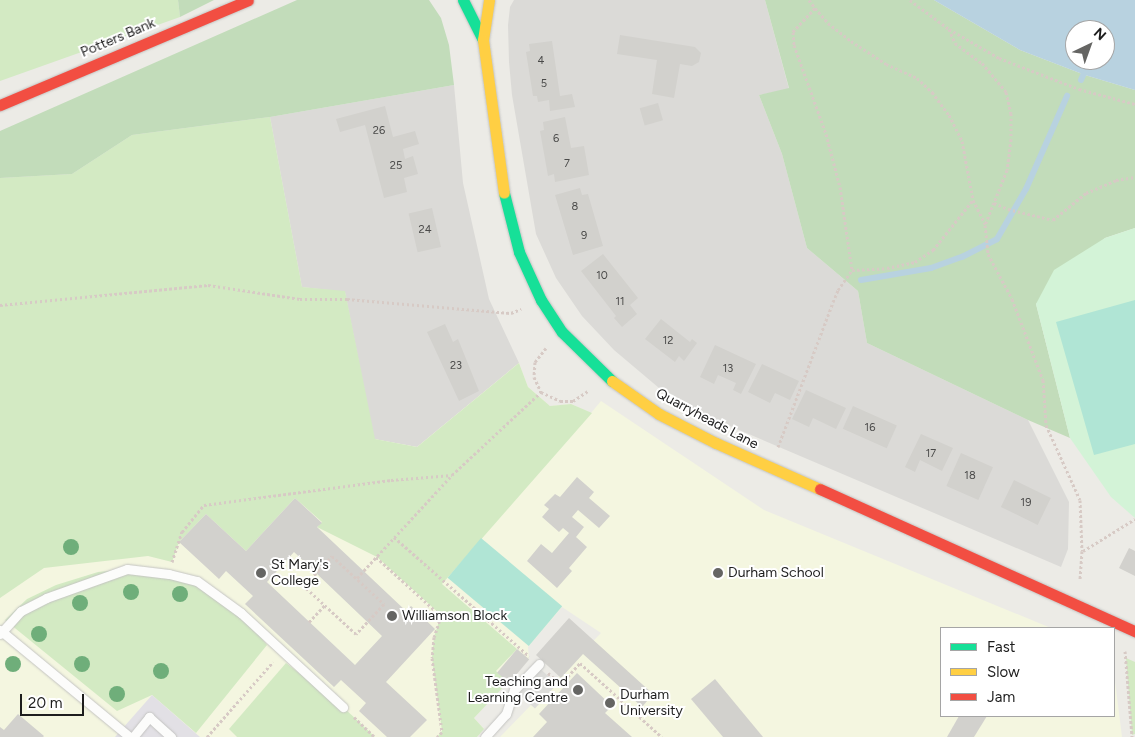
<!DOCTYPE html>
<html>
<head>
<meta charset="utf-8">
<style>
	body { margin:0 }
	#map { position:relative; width:1135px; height:737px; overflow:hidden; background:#ecebe6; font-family:Figtree,sans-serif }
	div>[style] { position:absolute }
	.residential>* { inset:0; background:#dbdad7 }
	.education>* { inset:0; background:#f4f6e0 }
	.grass>* { inset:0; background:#d3eac3 }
	.forest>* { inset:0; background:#c2dcba }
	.park>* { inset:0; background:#d3f3d7 }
	.pitch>* { inset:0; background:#b0e5d5; transform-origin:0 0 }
	.parking>* { inset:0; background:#dcdcd9; transform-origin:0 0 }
	.plaza>* { inset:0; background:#e2e0e5 }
	.water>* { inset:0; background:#b8d2e0 }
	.stream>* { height:6px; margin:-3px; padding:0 3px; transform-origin:3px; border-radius:3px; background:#b8d2e0 }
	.building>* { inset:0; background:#d2d1cd; transform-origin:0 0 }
	.path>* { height:3px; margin-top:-1.5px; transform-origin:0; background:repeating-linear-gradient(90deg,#d7cac5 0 2.5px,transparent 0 5px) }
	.roads { filter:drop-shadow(0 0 1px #c4c4c2) drop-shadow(0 0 1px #c4c4c2) }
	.lane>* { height:9px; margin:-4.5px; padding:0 4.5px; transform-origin:4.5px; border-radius:4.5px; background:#fcfcfb }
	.fast>* { height:11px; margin:-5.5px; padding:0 5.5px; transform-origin:5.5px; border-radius:5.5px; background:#16e098 }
	.slow>* { height:11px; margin:-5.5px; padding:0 5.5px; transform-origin:5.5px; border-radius:5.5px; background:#ffcf43 }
	.jam>* { height:11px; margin:-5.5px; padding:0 5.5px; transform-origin:5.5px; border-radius:5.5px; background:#f24e42 }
	.trees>* { width:16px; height:16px; margin:-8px; border-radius:50%; background:#6fae7a }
	.dots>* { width:14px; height:14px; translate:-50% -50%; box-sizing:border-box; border:2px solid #fff; border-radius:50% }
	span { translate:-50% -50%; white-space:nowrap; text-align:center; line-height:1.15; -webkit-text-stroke:4px #fff; paint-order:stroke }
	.number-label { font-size:11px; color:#4a4a49 }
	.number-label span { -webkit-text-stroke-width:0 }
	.street-label { font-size:14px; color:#1d1d1d }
	.poi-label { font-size:14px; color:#1d1d1d }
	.left { translate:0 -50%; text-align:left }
	.right { translate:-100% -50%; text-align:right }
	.legend { position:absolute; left:940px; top:627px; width:175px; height:90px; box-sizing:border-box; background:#fff; border:1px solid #a5a5a5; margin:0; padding:6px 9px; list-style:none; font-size:15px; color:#1d1d1d }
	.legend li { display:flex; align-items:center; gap:10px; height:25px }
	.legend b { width:25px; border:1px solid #a5a5a5 }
	.north { position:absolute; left:1065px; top:20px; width:50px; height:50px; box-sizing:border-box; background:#fff; border:1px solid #a5a5a5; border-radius:50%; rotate:42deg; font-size:14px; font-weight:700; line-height:20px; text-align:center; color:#1d1d1d }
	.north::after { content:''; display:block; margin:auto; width:18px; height:22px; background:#656563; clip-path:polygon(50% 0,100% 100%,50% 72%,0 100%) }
	.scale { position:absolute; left:20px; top:694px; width:64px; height:22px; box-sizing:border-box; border:2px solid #1d1d1d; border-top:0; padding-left:6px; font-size:15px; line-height:18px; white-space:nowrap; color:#1d1d1d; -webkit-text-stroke:4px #fff; paint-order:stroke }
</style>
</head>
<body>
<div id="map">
	<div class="residential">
		<i style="clip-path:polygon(514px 0,765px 0,789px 89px,759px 95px,782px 154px,807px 248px,858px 291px,867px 343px,1028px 420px,1069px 502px,1068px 549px,1061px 567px,678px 404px,614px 350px,582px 316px,556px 278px,536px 234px,512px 95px,509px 62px,508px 25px,510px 7px)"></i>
		<i style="clip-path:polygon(454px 85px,463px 183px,489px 299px,519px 363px,417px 447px,374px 439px,345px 292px,302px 287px,270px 117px)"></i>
	</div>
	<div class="education">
		<i style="clip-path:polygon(519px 363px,528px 387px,550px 406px,571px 404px,591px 413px,601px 401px,764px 510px,1051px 628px,941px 628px,941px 716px,1114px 716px,1114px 673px,1122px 737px,500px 737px,601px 633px,562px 607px,528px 647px,529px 659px,474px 718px,484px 729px,477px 737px,0 737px,0 448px,93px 472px,374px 439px,417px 447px)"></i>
	</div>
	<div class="grass">
		<i style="clip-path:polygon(0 0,178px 0,180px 17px,0 81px)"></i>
		<i style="clip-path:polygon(270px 117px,302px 287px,345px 291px,375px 439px,417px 447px,519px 363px,528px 387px,550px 406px,571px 404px,592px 413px,442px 584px,517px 649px,496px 671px,508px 682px,474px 718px,484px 729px,477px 737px,437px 737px,442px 731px,432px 658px,434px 637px,441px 615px,377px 557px,317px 527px,322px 522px,295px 498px,246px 551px,206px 514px,179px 542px,172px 562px,148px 556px,44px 568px,0 598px,0 178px,72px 174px,132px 135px)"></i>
		<i style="clip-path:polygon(127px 569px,197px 581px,241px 613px,267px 645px,196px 733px,152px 695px,117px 711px,5px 620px,27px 599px,56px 585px,98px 572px)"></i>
		<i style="clip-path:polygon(1126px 658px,1135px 662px,1135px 734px,1132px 735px)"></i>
		<i style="clip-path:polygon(286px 663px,343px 707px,375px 737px,237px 737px,229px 729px)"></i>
	</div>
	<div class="forest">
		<i style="clip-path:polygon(178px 0,214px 0,180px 17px)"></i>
		<i style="clip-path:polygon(297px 0,429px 0,441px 18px,449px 45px,454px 85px,270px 117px,132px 135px,72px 174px,0 178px,0 131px)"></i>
		<i style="clip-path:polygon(765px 0,934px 0,1020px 50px,1085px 75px,1135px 90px,1135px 228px,1105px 238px,1036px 304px,1070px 438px,1028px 420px,867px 343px,858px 291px,807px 248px,782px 154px,759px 95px,789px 88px)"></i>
	</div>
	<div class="park">
		<i style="clip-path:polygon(1135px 228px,1135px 518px,1111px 497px,1070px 438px,1036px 304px,1054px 270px,1105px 238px)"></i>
	</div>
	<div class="pitch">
		<i style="clip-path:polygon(1135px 300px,1135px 444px,1094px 455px,1056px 322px)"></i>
		<i style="left:481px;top:538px;width:106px;height:52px;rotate:40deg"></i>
	</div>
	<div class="parking">
		<i style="left:537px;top:666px;width:27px;height:33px;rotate:42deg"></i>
	</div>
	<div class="plaza">
		<i style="clip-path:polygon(152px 695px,200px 737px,115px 737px)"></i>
	</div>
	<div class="water">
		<i style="clip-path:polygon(evenodd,934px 0,1135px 0,1135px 90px,1085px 75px,1020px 50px,934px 0,1075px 30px,1105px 30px,1105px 60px,1075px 60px,1075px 30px)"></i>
	</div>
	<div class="stream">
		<i style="left:1081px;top:80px;width:22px;rotate:-66deg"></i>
		<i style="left:861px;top:280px;width:71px;rotate:-9.7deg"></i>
		<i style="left:931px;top:268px;width:33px;rotate:-20deg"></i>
		<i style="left:962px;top:257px;width:39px;rotate:-27deg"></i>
		<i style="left:997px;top:239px;width:58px;rotate:-59.9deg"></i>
		<i style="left:1026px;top:189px;width:102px;rotate:-66.2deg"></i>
	</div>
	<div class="building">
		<i style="clip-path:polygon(620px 35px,695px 47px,701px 53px,699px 62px,692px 66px,680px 64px,674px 98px,652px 94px,657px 60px,617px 54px)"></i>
		<i style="clip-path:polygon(552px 41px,560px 96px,572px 94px,575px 107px,550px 111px,549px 100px,538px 102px,537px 96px,533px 96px,526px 52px,530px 51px,529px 44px)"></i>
		<i style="left:658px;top:103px;width:18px;height:19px;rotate:74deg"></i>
		<i style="clip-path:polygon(385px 106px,393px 137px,415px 131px,419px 144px,403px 149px,405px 159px,413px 156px,418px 174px,404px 178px,407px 192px,384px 198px,365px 125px,340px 132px,336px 119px)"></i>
		<i style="clip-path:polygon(565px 117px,571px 148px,584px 146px,589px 175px,555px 182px,554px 174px,548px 176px,540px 131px,544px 130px,543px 122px)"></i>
		<i style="clip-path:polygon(580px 188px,582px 195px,588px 194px,603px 246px,573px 255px,555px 195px)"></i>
		<i style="left:432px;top:208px;width:40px;height:24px;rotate:77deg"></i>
		<i style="clip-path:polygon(603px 254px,638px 298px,630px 305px,637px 314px,622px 327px,614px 318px,616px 316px,581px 271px)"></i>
		<i style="clip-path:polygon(661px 319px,690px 342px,692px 339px,697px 343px,684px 361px,679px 356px,675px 362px,645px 339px)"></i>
		<i style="clip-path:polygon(445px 324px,453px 342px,458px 339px,479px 391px,459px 401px,427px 332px)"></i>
		<i style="clip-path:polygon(715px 345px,756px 364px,741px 394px,733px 390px,736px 383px,718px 375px,714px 384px,700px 377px)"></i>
		<i style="clip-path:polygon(762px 364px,799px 381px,790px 400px,775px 393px,770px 403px,748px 392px)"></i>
		<i style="clip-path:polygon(806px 390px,846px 408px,836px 429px,813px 418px,809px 427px,792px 419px)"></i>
		<i style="left:853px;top:406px;width:48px;height:25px;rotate:24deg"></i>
		<i style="clip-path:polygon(921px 434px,953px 448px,942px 471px,920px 460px,915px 472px,905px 467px)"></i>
		<i style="left:961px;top:453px;width:35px;height:36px;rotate:24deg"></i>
		<i style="clip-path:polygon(577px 477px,594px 492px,589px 498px,610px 516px,599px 528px,578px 510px,572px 517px,584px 527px,576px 537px,587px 547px,569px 568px,572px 571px,557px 588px,527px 561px,541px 544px,552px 553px,569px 533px,563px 528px,559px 532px,542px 517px,549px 509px,544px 505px,555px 494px,560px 497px)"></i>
		<i style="left:1014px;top:480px;width:41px;height:30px;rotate:26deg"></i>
		<i style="clip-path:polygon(evenodd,295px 498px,322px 523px,317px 527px,406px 611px,411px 606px,435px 629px,386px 682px,427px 720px,410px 737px,387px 737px,359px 711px,366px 703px,341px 680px,334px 687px,245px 604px,253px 596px,226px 571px,219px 579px,179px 542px,206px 514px,246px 551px,295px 498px,294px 552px,382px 636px,355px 665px,267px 582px,294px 552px)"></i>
		<i style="clip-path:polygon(1129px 548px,1135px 551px,1135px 576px,1119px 568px)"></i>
		<i style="clip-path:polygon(569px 618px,653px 694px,642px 707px,583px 654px,561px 678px,536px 655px)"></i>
		<i style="left:517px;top:649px;width:16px;height:31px;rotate:40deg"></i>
		<i style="clip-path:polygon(577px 673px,612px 706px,605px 713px,632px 737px,533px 737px,547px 722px,539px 714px)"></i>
		<i style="clip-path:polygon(715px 679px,763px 737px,723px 737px,691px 699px)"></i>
		<i style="clip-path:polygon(18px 714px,44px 736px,43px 737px,0 737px,0 727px,4px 730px)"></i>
		<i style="clip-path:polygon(959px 716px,987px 716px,974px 737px,947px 737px)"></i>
	</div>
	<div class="path">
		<i style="left:809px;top:0;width:10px;rotate:53deg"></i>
		<i style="left:815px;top:8px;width:33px;rotate:133deg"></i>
		<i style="left:793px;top:32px;width:13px;rotate:86deg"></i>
		<i style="left:794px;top:45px;width:95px;rotate:70.2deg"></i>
		<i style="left:826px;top:134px;width:55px;rotate:75.2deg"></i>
		<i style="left:840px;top:187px;width:84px;rotate:81.8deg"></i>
		<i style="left:910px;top:0;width:49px;rotate:36.6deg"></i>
		<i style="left:949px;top:29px;width:58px;rotate:30.1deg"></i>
		<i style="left:999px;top:58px;width:86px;rotate:21.2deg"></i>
		<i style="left:1079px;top:89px;width:58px;rotate:15deg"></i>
		<i style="left:815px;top:8px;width:20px;rotate:49deg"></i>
		<i style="left:828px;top:23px;width:29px;rotate:38deg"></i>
		<i style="left:851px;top:41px;width:42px;rotate:33.3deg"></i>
		<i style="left:886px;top:64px;width:34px;rotate:24deg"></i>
		<i style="left:917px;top:78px;width:21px;rotate:43deg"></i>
		<i style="left:932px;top:92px;width:29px;rotate:54deg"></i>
		<i style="left:949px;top:115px;width:29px;rotate:63deg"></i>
		<i style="left:962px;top:141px;width:60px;rotate:79.4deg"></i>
		<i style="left:973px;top:200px;width:27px;rotate:63deg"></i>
		<i style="left:949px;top:29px;width:15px;rotate:67deg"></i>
		<i style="left:955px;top:43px;width:34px;rotate:37deg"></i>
		<i style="left:982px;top:63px;width:38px;rotate:50deg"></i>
		<i style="left:1006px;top:92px;width:22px;rotate:77deg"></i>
		<i style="left:1011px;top:113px;width:26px;rotate:90deg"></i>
		<i style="left:1011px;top:139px;width:31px;rotate:97deg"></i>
		<i style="left:1007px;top:170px;width:59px;rotate:111.8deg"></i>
		<i style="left:985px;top:225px;width:29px;rotate:84deg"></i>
		<i style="left:988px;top:254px;width:51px;rotate:61.9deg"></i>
		<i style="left:1012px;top:299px;width:87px;rotate:69.1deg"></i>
		<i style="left:1043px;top:380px;width:45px;rotate:86.2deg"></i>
		<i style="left:1046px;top:425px;width:82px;rotate:65.6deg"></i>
		<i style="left:1080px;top:500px;width:51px;rotate:87.8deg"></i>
		<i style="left:1082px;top:551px;width:29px;rotate:94deg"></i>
		<i style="left:994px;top:203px;width:15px;rotate:23deg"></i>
		<i style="left:1008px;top:209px;width:46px;rotate:13.7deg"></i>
		<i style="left:1053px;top:220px;width:43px;rotate:-39.3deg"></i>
		<i style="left:1086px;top:193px;width:33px;rotate:-23deg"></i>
		<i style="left:1116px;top:180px;width:19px;rotate:-9deg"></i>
		<i style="left:0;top:305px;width:209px;rotate:-5.5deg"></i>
		<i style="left:208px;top:285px;width:93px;rotate:8.7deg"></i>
		<i style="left:300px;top:299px;width:47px"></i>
		<i style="left:347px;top:299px;width:165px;rotate:4.9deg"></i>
		<i style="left:511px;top:313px;width:11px;rotate:-22deg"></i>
		<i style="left:546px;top:348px;width:18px;rotate:128deg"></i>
		<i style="left:535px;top:362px;width:15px;rotate:94deg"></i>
		<i style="left:534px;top:377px;width:17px;rotate:65deg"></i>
		<i style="left:541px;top:392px;width:21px;rotate:25deg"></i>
		<i style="left:560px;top:401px;width:13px"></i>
		<i style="left:573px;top:401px;width:18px;rotate:-34deg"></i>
		<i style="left:778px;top:447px;width:155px;rotate:-69.2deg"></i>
		<i style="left:833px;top:302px;width:13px;rotate:-67deg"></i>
		<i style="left:838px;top:290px;width:24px;rotate:-55deg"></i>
		<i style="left:852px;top:270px;width:35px;rotate:-3deg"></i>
		<i style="left:887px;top:268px;width:29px;rotate:-12deg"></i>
		<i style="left:915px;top:262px;width:22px;rotate:-34deg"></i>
		<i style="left:933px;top:250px;width:64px;rotate:-51.3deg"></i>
		<i style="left:394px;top:537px;width:180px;rotate:41.4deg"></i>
		<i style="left:1083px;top:551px;width:61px;rotate:-31.6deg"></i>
		<i style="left:332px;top:556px;width:71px;rotate:42.7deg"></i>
		<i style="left:384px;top:604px;width:41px;rotate:133deg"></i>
		<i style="left:356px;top:634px;width:71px;rotate:-137.3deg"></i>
		<i style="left:304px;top:586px;width:41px;rotate:-47deg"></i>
		<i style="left:376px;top:557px;width:88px;rotate:42.2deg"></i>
		<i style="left:441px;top:616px;width:22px;rotate:108deg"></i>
		<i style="left:434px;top:637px;width:21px;rotate:95deg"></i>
		<i style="left:432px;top:658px;width:75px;rotate:82.3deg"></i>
		<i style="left:442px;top:732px;width:7px;rotate:135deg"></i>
		<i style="left:172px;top:562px;width:32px;rotate:-72deg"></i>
		<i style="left:182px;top:532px;width:35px;rotate:-51deg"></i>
		<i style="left:204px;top:505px;width:189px;rotate:-7.6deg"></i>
		<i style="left:391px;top:480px;width:61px;rotate:-4.7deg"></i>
		<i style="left:357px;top:578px;width:140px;rotate:-47.3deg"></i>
		<i style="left:452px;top:475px;width:122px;rotate:-43deg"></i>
		<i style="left:309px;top:622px;width:23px;rotate:-47deg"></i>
		<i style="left:1125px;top:651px;width:86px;rotate:85.3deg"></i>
		<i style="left:548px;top:673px;width:17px;rotate:40deg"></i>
		<i style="left:561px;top:684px;width:28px;rotate:-48deg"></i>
		<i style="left:580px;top:663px;width:110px;rotate:42.1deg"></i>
		<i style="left:354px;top:717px;width:29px;rotate:44deg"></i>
		<i style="left:207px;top:737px;width:100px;rotate:-48.7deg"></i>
	</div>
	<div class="roads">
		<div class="lane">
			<i style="left:0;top:630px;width:168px;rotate:39.5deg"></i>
			<i style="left:0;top:634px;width:31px;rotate:-48deg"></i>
			<i style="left:21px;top:611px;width:28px;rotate:-27deg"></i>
			<i style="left:46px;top:598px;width:86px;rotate:-19.7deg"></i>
			<i style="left:127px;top:569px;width:42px;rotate:6.8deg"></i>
			<i style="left:169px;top:574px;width:29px;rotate:14deg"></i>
			<i style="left:197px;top:581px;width:54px;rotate:36deg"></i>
			<i style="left:241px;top:613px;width:139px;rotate:42.7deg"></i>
			<i style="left:133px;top:737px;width:26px;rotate:-51deg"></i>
			<i style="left:149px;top:717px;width:30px;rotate:42deg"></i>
			<i style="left:485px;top:737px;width:31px;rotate:-48deg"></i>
			<i style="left:506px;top:714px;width:25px;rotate:-72deg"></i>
			<i style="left:514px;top:690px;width:36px;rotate:-46deg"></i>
		</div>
		<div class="fast">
			<i style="left:463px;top:0;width:45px;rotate:63.4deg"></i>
			<i style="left:504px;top:193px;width:61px;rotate:75.7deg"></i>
			<i style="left:519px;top:252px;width:53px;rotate:65.4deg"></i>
			<i style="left:541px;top:300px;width:38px;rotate:57deg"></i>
			<i style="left:562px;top:332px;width:70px;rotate:44.4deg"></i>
		</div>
		<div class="slow">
			<i style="left:489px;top:0;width:40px;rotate:98.5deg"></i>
			<i style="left:483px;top:40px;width:154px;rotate:82.2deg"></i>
			<i style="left:612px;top:381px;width:57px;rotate:35.1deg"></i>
			<i style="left:659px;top:414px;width:64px;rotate:27deg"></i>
			<i style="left:716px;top:443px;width:114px;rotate:23.9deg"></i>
		</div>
		<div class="jam">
			<i style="left:0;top:105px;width:269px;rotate:-22.9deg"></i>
			<i style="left:820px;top:489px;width:346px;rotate:24.3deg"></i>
		</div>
	</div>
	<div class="trees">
		<i style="left:71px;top:547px"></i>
		<i style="left:131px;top:592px"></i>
		<i style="left:180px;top:594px"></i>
		<i style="left:80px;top:603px"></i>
		<i style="left:39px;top:634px"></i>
		<i style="left:13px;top:664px"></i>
		<i style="left:82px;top:664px"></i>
		<i style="left:161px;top:671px"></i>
		<i style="left:117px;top:694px"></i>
	</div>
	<div class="dots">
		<i style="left:261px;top:573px;background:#656563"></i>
		<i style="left:718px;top:573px;background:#656563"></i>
		<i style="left:392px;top:616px;background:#656563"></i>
		<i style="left:578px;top:690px;background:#656563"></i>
		<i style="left:610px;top:703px;background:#656563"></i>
	</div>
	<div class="number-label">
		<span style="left:541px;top:61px">4</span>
		<span style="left:544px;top:84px">5</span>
		<span style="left:379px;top:131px">26</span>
		<span style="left:556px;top:139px">6</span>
		<span style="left:567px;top:164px">7</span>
		<span style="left:396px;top:166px">25</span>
		<span style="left:575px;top:207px">8</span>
		<span style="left:425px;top:230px">24</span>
		<span style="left:584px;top:236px">9</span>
		<span style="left:602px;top:276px">10</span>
		<span style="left:620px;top:302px">11</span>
		<span style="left:668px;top:341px">12</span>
		<span style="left:456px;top:366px">23</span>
		<span style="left:728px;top:369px">13</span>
		<span style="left:870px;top:428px">16</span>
		<span style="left:931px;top:454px">17</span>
		<span style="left:970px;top:476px">18</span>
		<span style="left:1026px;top:503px">19</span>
	</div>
	<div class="street-label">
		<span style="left:118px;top:38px;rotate:-23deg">Potters Bank</span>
		<span style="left:707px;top:419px;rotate:28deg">Quarryheads Lane</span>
	</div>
	<div class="poi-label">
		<span class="left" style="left:271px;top:573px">St Mary's<br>College</span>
		<span class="left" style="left:728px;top:573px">Durham School</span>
		<span class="left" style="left:402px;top:616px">Williamson Block</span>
		<span class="right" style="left:568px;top:690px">Teaching and<br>Learning Centre</span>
		<span class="left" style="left:620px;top:703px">Durham<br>University</span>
	</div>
	<ul class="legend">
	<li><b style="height:6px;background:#16e098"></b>Fast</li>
	<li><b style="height:6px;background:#ffcf43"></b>Slow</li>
	<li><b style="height:6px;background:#f24e42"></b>Jam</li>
	</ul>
	<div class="north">N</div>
	<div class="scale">20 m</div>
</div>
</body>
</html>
